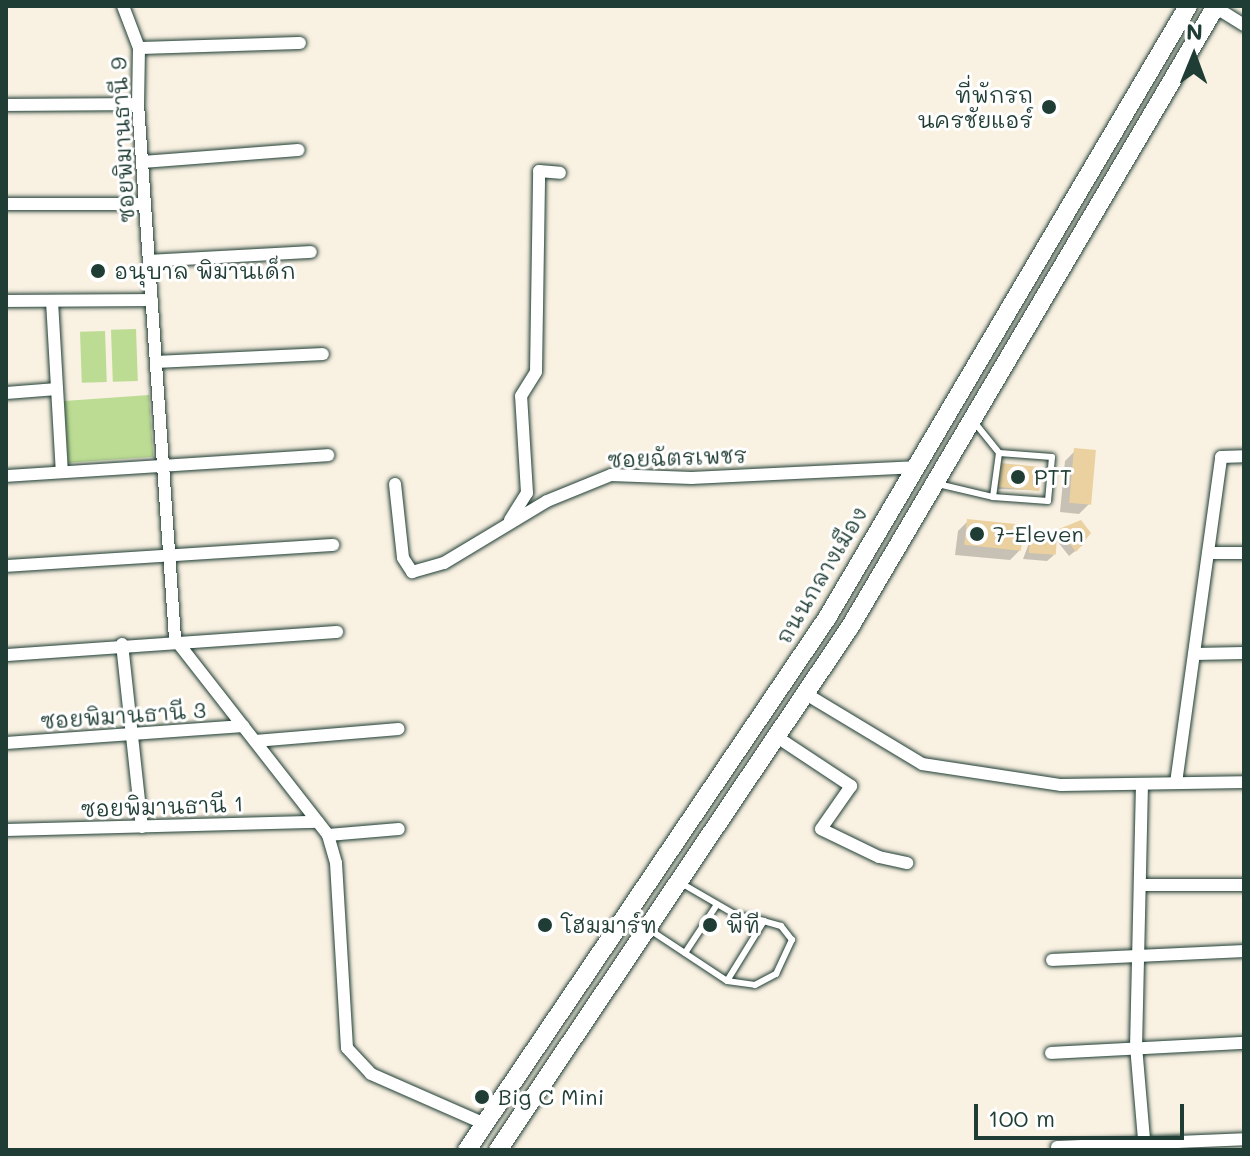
<!DOCTYPE html>
<html>
<head>
<meta charset="utf-8">
<style>
	body { margin:0 }
	#map { position:relative; width:1250px; height:1156px; overflow:hidden; background:#f9f1e2; font-family:Mali,"Playpen Sans Thai",sans-serif }
	div>[style] { position:absolute }
	.green>* { inset:0; background:#bcdc94; transform-origin:0 0 }
	.shadow>* { inset:0; background:#0003 }
	.building>* { inset:0; background:#ebd1a0; transform-origin:0 0 }
	.roads { filter:drop-shadow(0 0 2px #1f3d34) drop-shadow(0 0 2px #1f3d34) }
	.service>* { height:6px; margin:-3px; padding:0 3px; transform-origin:3px; border-radius:3px; background:#fff }
	.minor>* { height:12px; margin:-6px; padding:0 6px; transform-origin:6px; border-radius:6px; background:#fff }
	.secondary>* { height:18px; margin:-9px; padding:0 9px; transform-origin:9px; border-radius:9px; background:#fff }
	.dots>* { width:22px; height:22px; translate:-50% -50%; box-sizing:border-box; border:4px solid #fff; border-radius:50% }
	span { translate:-50% -50%; white-space:nowrap; text-align:center; line-height:1.15; -webkit-text-stroke:6px #fff; paint-order:stroke }
	.poi-label { font-size:22px; color:#1f3d34 }
	.right { translate:-100% -50%; text-align:right }
	.left { translate:0 -50%; text-align:left }
	.street-label { font-size:22px; color:#1f3d34 }
	.frame { position:absolute; inset:0; border:8px solid #1f3d34; pointer-events:none }
	.north { position:absolute; left:1154px; top:16px; width:80px; height:80px; -webkit-text-stroke:6px #fff; paint-order:stroke; rotate:1deg; font-size:22px; font-weight:700; line-height:32px; text-align:center; color:#1f3d34 }
	.north::after { content:''; display:block; margin:auto; width:28px; height:36px; background:#1f3d34; clip-path:polygon(50% 0,100% 100%,50% 72%,0 100%) }
	.scale { position:absolute; left:974px; top:1104px; width:210px; height:36px; box-sizing:border-box; border:4px solid #1f3d34; border-top:0; padding-left:10px; font-size:24px; line-height:28px; white-space:nowrap; color:#1f3d34; -webkit-text-stroke:6px #fff; paint-order:stroke }
</style>
</head>
<body>
<div id="map">
	<div class="green">
		<i style="left:136px;top:329px;width:52px;height:25px;rotate:88deg"></i>
		<i style="left:105px;top:331px;width:51px;height:25px;rotate:88deg"></i>
		<i style="left:149px;top:395px;width:62px;height:85px;rotate:86deg"></i>
	</div>
	<div class="shadow">
		<i style="clip-path:polygon(1075px 451px,1089px 504px,1079px 514px,1060px 512px,1065px 461px)"></i>
		<i style="clip-path:polygon(1002px 465px,1038px 490px,997px 489px)"></i>
		<i style="clip-path:polygon(968px 521px,1020px 550px,1010px 560px,955px 555px,958px 531px)"></i>
		<i style="clip-path:polygon(1080px 522px,1084px 544px,1069px 556px,1054px 537px)"></i>
		<i style="clip-path:polygon(1031px 538px,1054px 555px,1047px 561px,1023px 559px)"></i>
	</div>
	<div class="building">
		<i style="left:1074px;top:448px;width:22px;height:55px;rotate:5deg"></i>
		<i style="left:1001px;top:463px;width:41px;height:24px;rotate:6deg"></i>
		<i style="left:967px;top:519px;width:57px;height:26px;rotate:6deg"></i>
		<i style="clip-path:polygon(1081px 520px,1091px 533px,1076px 552px,1059px 529px)"></i>
		<i style="left:1030px;top:536px;width:27px;height:17px;rotate:4deg"></i>
	</div>
	<div class="roads">
		<div class="service">
			<i style="left:975px;top:423px;width:38px;rotate:51deg"></i>
			<i style="left:999px;top:453px;width:44px;rotate:97.8deg"></i>
			<i style="left:938px;top:484px;width:57px;rotate:13.3deg"></i>
			<i style="left:993px;top:497px;width:55px;rotate:4.2deg"></i>
			<i style="left:1048px;top:501px;width:44px;rotate:-84.8deg"></i>
			<i style="left:1052px;top:457px;width:53px;rotate:-175.7deg"></i>
			<i style="left:681px;top:883px;width:64px;rotate:30.2deg"></i>
			<i style="left:736px;top:915px;width:29px;rotate:12deg"></i>
			<i style="left:764px;top:921px;width:70px;rotate:121.7deg"></i>
			<i style="left:650px;top:930px;width:92px;rotate:33.5deg"></i>
			<i style="left:727px;top:981px;width:28px;rotate:8deg"></i>
			<i style="left:755px;top:985px;width:24px;rotate:-28deg"></i>
			<i style="left:776px;top:974px;width:38px;rotate:-65deg"></i>
			<i style="left:792px;top:940px;width:18px;rotate:-128deg"></i>
			<i style="left:781px;top:926px;width:18px;rotate:-164deg"></i>
			<i style="left:685px;top:953px;width:56px;rotate:-56.6deg"></i>
		</div>
		<div class="minor">
			<i style="left:123px;top:6px;width:45px;rotate:69.1deg"></i>
			<i style="left:139px;top:48px;width:56px;rotate:91deg"></i>
			<i style="left:138px;top:104px;width:536px;rotate:86.04deg"></i>
			<i style="left:175px;top:639px;width:249px;rotate:52deg"></i>
			<i style="left:328px;top:835px;width:29px;rotate:74deg"></i>
			<i style="left:336px;top:863px;width:185px;rotate:86.6deg"></i>
			<i style="left:347px;top:1048px;width:35px;rotate:47deg"></i>
			<i style="left:371px;top:1074px;width:124px;rotate:23.7deg"></i>
			<i style="left:1215px;top:7px;width:34px;rotate:32deg"></i>
			<i style="left:139px;top:48px;width:161px;rotate:-1.8deg"></i>
			<i style="left:6px;top:105px;width:132px;rotate:-0.4deg"></i>
			<i style="left:142px;top:162px;width:157px;rotate:-4.4deg"></i>
			<i style="left:6px;top:204px;width:139px"></i>
			<i style="left:149px;top:261px;width:162px;rotate:-3.2deg"></i>
			<i style="left:6px;top:301px;width:146px;rotate:-0.4deg"></i>
			<i style="left:52px;top:301px;width:171px;rotate:86.7deg"></i>
			<i style="left:156px;top:362px;width:167px;rotate:-2.7deg"></i>
			<i style="left:6px;top:393px;width:51px;rotate:-4.5deg"></i>
			<i style="left:6px;top:476px;width:323px;rotate:-3.7deg"></i>
			<i style="left:395px;top:484px;width:74px;rotate:83.8deg"></i>
			<i style="left:403px;top:558px;width:17px;rotate:57deg"></i>
			<i style="left:412px;top:572px;width:33px;rotate:-16deg"></i>
			<i style="left:444px;top:563px;width:120px;rotate:-31deg"></i>
			<i style="left:547px;top:501px;width:69px;rotate:-22.1deg"></i>
			<i style="left:611px;top:475px;width:81px;rotate:2.1deg"></i>
			<i style="left:692px;top:478px;width:221px;rotate:-2.8deg"></i>
			<i style="left:510px;top:520px;width:32px;rotate:-58deg"></i>
			<i style="left:527px;top:493px;width:97px;rotate:-93.5deg"></i>
			<i style="left:521px;top:396px;width:28px;rotate:-58deg"></i>
			<i style="left:536px;top:372px;width:201px;rotate:-89.1deg"></i>
			<i style="left:539px;top:171px;width:21px;rotate:5deg"></i>
			<i style="left:1208px;top:553px;width:36px"></i>
			<i style="left:6px;top:566px;width:328px;rotate:-3.7deg"></i>
			<i style="left:122px;top:644px;width:184px;rotate:83.8deg"></i>
			<i style="left:1194px;top:654px;width:50px;rotate:-1.1deg"></i>
			<i style="left:6px;top:655px;width:332px;rotate:-4deg"></i>
			<i style="left:806px;top:694px;width:135px;rotate:31.1deg"></i>
			<i style="left:922px;top:764px;width:141px;rotate:8.6deg"></i>
			<i style="left:1061px;top:785px;width:183px;rotate:-0.9deg"></i>
			<i style="left:777px;top:737px;width:89px;rotate:33.5deg"></i>
			<i style="left:851px;top:786px;width:52px;rotate:124.9deg"></i>
			<i style="left:821px;top:829px;width:64px;rotate:25.8deg"></i>
			<i style="left:879px;top:857px;width:29px;rotate:12deg"></i>
			<i style="left:255px;top:741px;width:144px;rotate:-4.8deg"></i>
			<i style="left:6px;top:743px;width:238px;rotate:-4.1deg"></i>
			<i style="left:1176px;top:783px;width:329px;rotate:-82.1deg"></i>
			<i style="left:1221px;top:457px;width:23px;rotate:-2deg"></i>
			<i style="left:1142px;top:784px;width:262px;rotate:91.3deg"></i>
			<i style="left:1136px;top:1046px;width:104px;rotate:85.1deg"></i>
			<i style="left:6px;top:830px;width:312px;rotate:-1.5deg"></i>
			<i style="left:328px;top:835px;width:71px;rotate:-4.8deg"></i>
			<i style="left:1143px;top:885px;width:101px"></i>
			<i style="left:1052px;top:960px;width:192px;rotate:-2.7deg"></i>
			<i style="left:1051px;top:1053px;width:193px;rotate:-3deg"></i>
			<i style="left:1057px;top:1147px;width:187px;rotate:-2.4deg"></i>
		</div>
		<div class="secondary">
			<i style="left:467px;top:1150px;width:642px;rotate:-55.91deg"></i>
			<i style="left:827px;top:618px;width:711px;rotate:-59.46deg"></i>
			<i style="left:498px;top:1150px;width:630px;rotate:-56.06deg"></i>
			<i style="left:850px;top:627px;width:721px;rotate:-59.49deg"></i>
		</div>
	</div>
	<div class="dots">
		<i style="left:1049px;top:107px;background:#1f3d34"></i>
		<i style="left:98px;top:271px;background:#1f3d34"></i>
		<i style="left:1018px;top:477px;background:#1f3d34"></i>
		<i style="left:977px;top:534px;background:#1f3d34"></i>
		<i style="left:545px;top:925px;background:#1f3d34"></i>
		<i style="left:710px;top:925px;background:#1f3d34"></i>
		<i style="left:482px;top:1097px;background:#1f3d34"></i>
	</div>
	<div class="poi-label">
		<span class="right" style="left:1033px;top:107px">ที่พักรถ<br>นครชัยแอร์</span>
		<span class="left" style="left:114px;top:271px">อนุบาล พิมานเด็ก</span>
		<span class="left" style="left:1034px;top:477px">PTT</span>
		<span class="left" style="left:993px;top:534px">7-Eleven</span>
		<span class="left" style="left:561px;top:925px">โฮมมาร์ท</span>
		<span class="left" style="left:726px;top:925px">พีที</span>
		<span class="left" style="left:498px;top:1097px">Big C Mini</span>
	</div>
	<div class="street-label">
		<span style="left:122px;top:140px;rotate:-93deg">ซอยพิมานธานี 9</span>
		<span style="left:677px;top:457px;rotate:-2deg">ซอยฉัตรเพชร</span>
		<span style="left:821px;top:575px;rotate:-59deg">ถนนกลางเมือง</span>
		<span style="left:123px;top:715px;rotate:-4deg">ซอยพิมานธานี 3</span>
		<span style="left:162px;top:806px;rotate:-2deg">ซอยพิมานธานี 1</span>
	</div>
	<div class="frame"></div>
	<div class="north">N</div>
	<div class="scale">100 m</div>
</div>
</body>
</html>
